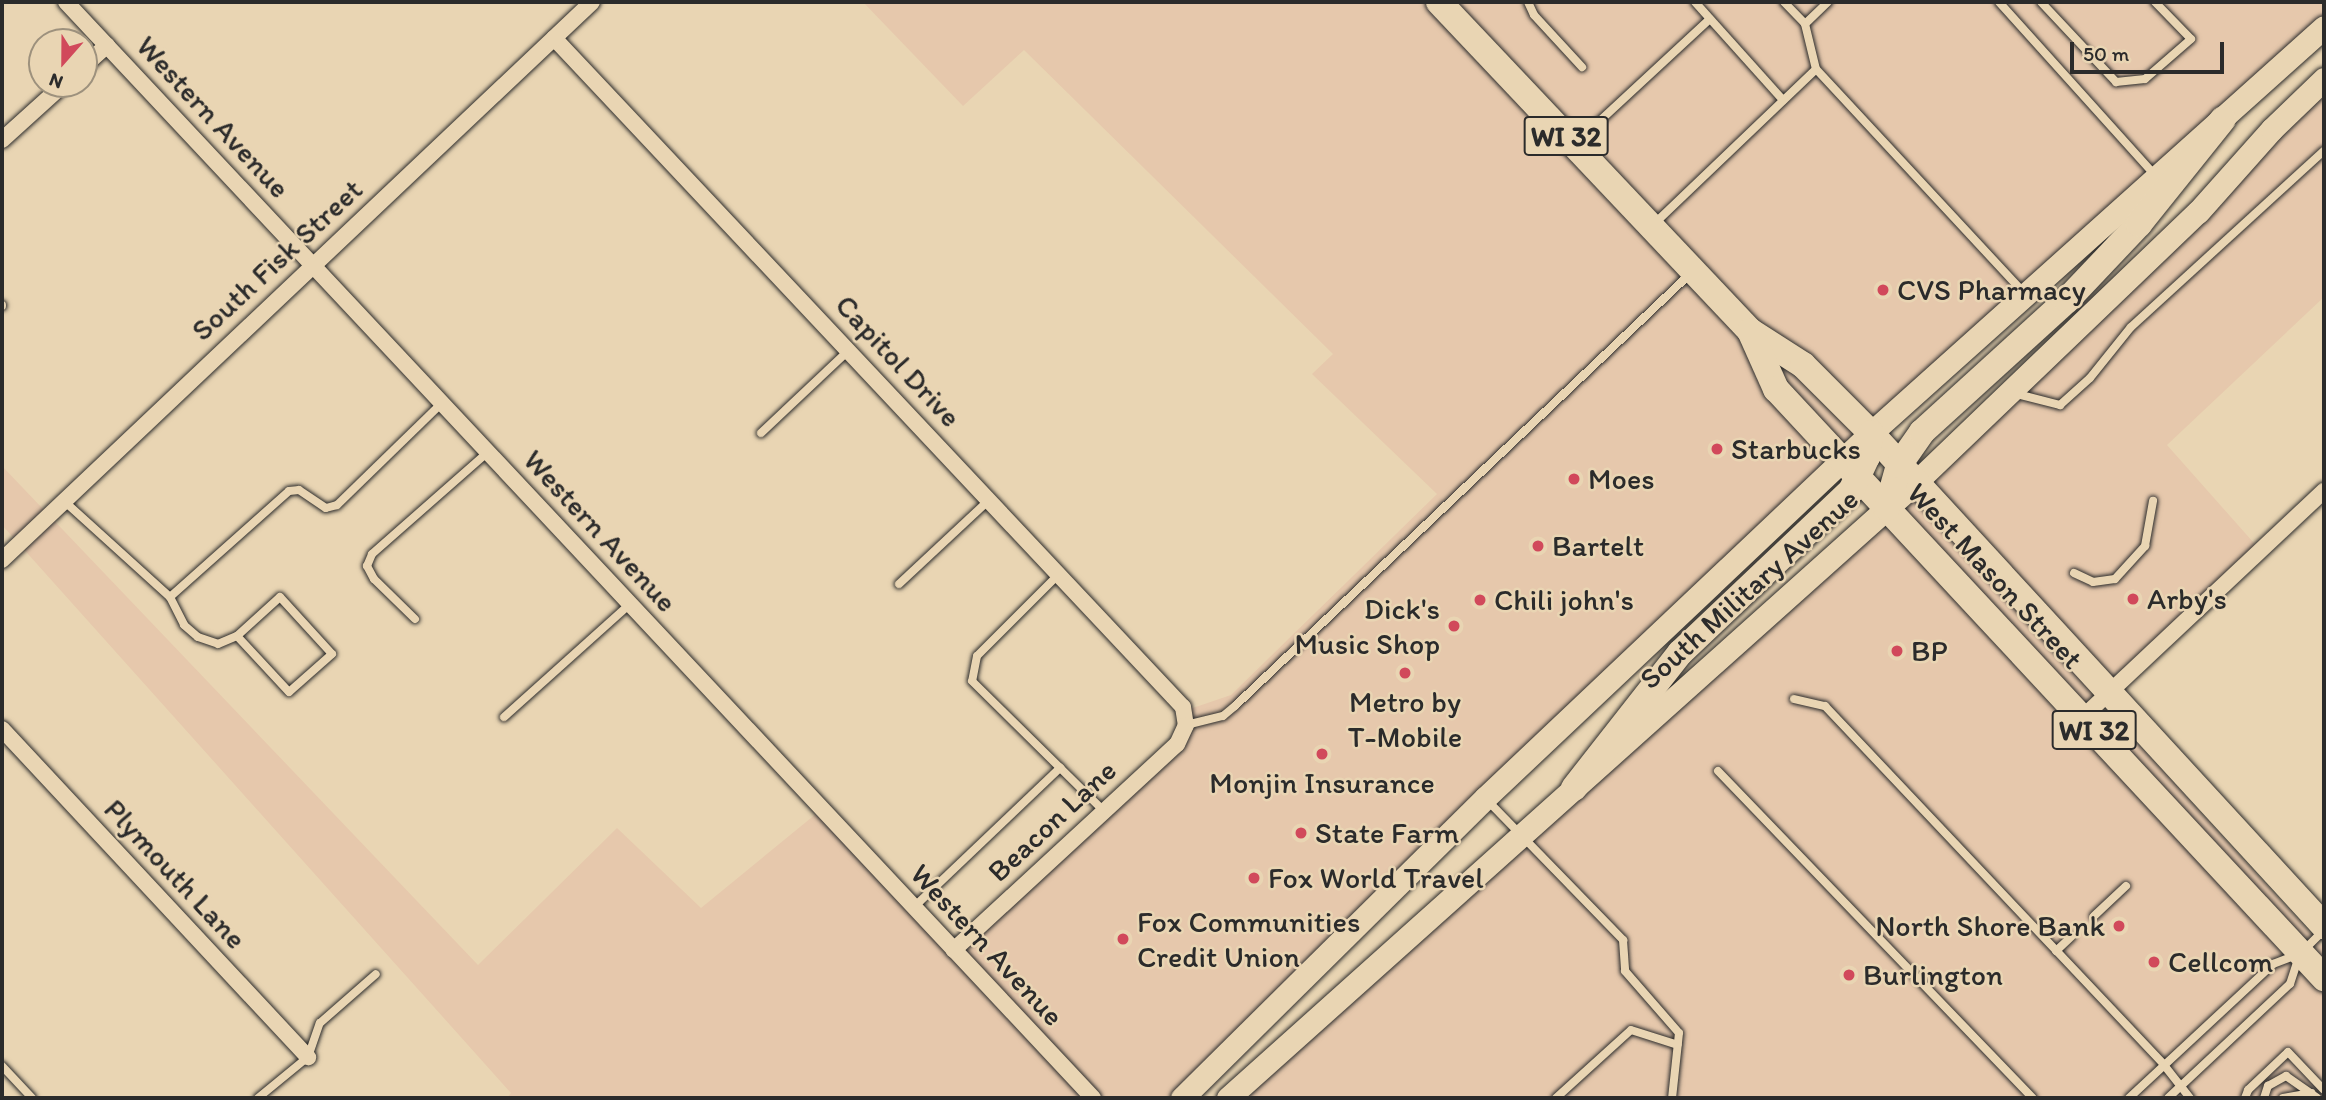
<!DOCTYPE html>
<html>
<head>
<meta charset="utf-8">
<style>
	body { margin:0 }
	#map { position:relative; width:2326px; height:1100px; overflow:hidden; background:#e9d5b3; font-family:Itim,sans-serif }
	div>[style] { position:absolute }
	.built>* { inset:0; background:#e6c8ac }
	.roads { filter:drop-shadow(0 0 2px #2b2b2b) drop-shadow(0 0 2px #2b2b2b) }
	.service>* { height:8px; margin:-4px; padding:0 4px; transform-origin:4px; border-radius:4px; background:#e9d5b3 }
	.minor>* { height:16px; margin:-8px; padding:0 8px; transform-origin:8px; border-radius:8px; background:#e9d5b3 }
	.secondary>* { height:23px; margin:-11.5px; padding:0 11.5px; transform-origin:11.5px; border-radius:11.5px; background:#e9d5b3 }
	.primary>* { height:26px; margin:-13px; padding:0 13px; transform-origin:13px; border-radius:13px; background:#e9d5b3 }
	.dots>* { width:19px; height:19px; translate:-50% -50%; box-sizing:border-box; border:4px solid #e9d5b3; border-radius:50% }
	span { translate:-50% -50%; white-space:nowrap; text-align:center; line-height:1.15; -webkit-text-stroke:5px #e9d5b3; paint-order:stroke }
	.shield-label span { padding:2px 5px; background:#e9d5b3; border:2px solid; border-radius:5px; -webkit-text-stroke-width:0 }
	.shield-label { font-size:28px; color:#2b2b2b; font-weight:700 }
	.street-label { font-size:30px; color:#2b2b2b }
	.poi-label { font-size:30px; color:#2b2b2b }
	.left { translate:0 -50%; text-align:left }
	.right { translate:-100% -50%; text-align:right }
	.frame { position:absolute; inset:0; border:4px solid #2b2b2b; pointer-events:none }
	.north { position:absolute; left:28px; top:28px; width:70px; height:70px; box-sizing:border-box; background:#e9d5b3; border:2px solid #9d917d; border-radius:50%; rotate:201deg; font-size:19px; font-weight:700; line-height:28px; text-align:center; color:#2b2b2b }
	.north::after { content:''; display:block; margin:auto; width:24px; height:32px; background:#d1495b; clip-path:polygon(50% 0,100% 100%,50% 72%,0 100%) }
	.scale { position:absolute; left:2070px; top:42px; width:154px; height:32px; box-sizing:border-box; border:4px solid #2b2b2b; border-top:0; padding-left:9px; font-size:21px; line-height:24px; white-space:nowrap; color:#2b2b2b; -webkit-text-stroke:5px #e9d5b3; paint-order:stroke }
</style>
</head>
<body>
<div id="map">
	<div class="built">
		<i style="clip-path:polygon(863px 2px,2324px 2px,2324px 27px,1871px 433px,1182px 1098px,507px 1098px,511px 1093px,2px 525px,2px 466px,478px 965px,617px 828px,701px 908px,822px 809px,954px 950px,1177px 744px,1184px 711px,1231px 695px,1437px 494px,1312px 374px,1333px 354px,1024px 50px,963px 106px)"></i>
		<i style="clip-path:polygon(2324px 79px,2324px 297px,2167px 445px,2261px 551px,2100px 702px,2324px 948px,2324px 1098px,1228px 1098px,1916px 482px)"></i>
	</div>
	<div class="roads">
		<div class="service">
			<i style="left:1528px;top:2px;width:14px;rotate:65deg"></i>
			<i style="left:1534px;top:15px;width:71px;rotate:47.3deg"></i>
			<i style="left:1695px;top:2px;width:132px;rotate:48.1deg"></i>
			<i style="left:1784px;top:2px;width:30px;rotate:46deg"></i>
			<i style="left:1805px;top:24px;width:46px;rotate:76.3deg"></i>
			<i style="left:1816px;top:69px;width:306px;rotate:47.1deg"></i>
			<i style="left:1999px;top:2px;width:233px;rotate:48deg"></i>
			<i style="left:2041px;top:2px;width:110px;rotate:46.8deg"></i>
			<i style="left:2116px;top:82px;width:29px;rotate:-6deg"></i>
			<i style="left:2145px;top:79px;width:61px;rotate:-41deg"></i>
			<i style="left:2191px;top:39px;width:52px;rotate:-134.2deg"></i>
			<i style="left:1805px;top:24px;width:32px;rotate:-44deg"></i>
			<i style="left:1577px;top:142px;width:181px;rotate:-42.8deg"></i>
			<i style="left:1654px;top:224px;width:224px;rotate:-43.7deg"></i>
			<i style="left:2px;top:305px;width:1px;rotate:90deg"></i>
			<i style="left:2013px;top:393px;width:49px;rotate:14.3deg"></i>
			<i style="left:2060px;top:405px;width:40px;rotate:-42deg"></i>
			<i style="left:2090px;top:378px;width:65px;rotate:-51.2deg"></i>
			<i style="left:2131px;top:327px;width:261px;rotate:-42.4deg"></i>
			<i style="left:761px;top:433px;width:121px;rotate:-43.3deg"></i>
			<i style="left:64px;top:501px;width:143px;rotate:42.2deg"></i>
			<i style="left:170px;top:597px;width:159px;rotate:-41.7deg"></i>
			<i style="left:289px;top:491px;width:10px;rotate:-6deg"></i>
			<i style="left:299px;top:490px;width:32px;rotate:34deg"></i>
			<i style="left:326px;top:508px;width:11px;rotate:-15deg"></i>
			<i style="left:337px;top:505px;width:145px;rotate:-44.2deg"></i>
			<i style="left:1060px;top:573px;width:117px;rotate:135deg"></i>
			<i style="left:977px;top:656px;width:25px;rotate:101deg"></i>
			<i style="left:972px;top:681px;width:185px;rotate:44.6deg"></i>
			<i style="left:2074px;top:573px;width:21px;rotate:25deg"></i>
			<i style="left:2093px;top:582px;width:22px;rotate:-8deg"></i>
			<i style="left:2115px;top:579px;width:45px;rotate:-47.7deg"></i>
			<i style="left:2145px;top:546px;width:46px;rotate:-79.9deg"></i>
			<i style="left:899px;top:584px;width:125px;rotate:-43deg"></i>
			<i style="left:170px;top:597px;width:31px;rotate:63deg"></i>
			<i style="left:184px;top:625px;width:18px;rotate:41deg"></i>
			<i style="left:198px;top:637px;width:21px;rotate:19deg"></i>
			<i style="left:218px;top:644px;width:21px;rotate:-23deg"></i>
			<i style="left:237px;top:636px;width:58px;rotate:-42.2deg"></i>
			<i style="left:280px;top:597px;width:77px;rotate:47.6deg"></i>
			<i style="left:332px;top:654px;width:57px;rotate:138.5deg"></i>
			<i style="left:289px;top:692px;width:76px;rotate:-132.9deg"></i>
			<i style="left:415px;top:619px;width:57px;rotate:-135.7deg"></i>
			<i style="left:374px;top:579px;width:15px;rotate:-118deg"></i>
			<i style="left:367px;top:566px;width:13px;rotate:-67deg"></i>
			<i style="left:372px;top:554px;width:154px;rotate:-41.3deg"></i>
			<i style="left:1794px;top:699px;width:32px;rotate:13deg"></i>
			<i style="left:1825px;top:706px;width:494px;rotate:46.6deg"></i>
			<i style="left:2164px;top:1065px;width:42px;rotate:51.8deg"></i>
			<i style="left:504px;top:717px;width:169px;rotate:-41.9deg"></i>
			<i style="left:1186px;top:725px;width:38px;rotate:-14deg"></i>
			<i style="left:1223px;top:716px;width:16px;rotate:-40deg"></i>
			<i style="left:1235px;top:706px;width:629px;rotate:-43.52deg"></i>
			<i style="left:1718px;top:771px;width:454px;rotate:46.1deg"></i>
			<i style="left:1486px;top:799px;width:197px;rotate:45.8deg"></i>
			<i style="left:1623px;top:940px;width:31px;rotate:86deg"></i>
			<i style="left:1625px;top:971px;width:82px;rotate:48.9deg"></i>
			<i style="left:1679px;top:1033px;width:65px;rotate:96.1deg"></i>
			<i style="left:914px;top:907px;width:202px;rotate:-43.6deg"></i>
			<i style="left:2094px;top:916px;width:44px;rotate:-43.2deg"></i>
			<i style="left:2056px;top:951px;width:21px;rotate:-43deg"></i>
			<i style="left:2px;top:1066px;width:44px;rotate:46.8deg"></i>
			<i style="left:258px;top:1098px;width:65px;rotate:-39.4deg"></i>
			<i style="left:308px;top:1057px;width:36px;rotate:-71deg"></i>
			<i style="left:320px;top:1023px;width:74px;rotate:-41.2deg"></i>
			<i style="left:1556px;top:1098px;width:101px;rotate:-42.2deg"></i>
			<i style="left:1631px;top:1030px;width:49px;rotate:17.7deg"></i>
			<i style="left:2129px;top:1098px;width:197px;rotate:-42.9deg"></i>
			<i style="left:2273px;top:964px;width:30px;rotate:-21deg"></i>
			<i style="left:2301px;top:953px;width:33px;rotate:-45deg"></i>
			<i style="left:2168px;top:1098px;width:167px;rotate:-43.1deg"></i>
			<i style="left:2290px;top:984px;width:26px;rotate:-72deg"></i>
			<i style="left:2245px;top:1098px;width:9px;rotate:-69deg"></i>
			<i style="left:2248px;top:1090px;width:55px;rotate:-43.5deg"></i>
			<i style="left:2288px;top:1052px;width:52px;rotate:46.5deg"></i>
			<i style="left:2264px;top:1098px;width:13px;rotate:-72deg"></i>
			<i style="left:2268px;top:1086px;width:21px;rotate:-29deg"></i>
			<i style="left:2286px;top:1076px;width:38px;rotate:35deg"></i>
			<i style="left:2283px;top:1098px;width:29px;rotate:-10deg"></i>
		</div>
		<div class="minor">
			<i style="left:66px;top:2px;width:1502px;rotate:46.86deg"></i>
			<i style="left:554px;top:38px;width:918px;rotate:46.77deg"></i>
			<i style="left:1183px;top:707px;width:18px;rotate:81deg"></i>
			<i style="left:1186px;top:725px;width:21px;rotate:115deg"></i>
			<i style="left:1177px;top:744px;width:304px;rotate:137.3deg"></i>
			<i style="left:84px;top:66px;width:31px;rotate:-42deg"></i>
			<i style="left:2px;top:140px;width:84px;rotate:-42.1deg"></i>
			<i style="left:2px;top:560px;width:812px;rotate:-43.4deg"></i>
			<i style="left:2082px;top:718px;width:332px;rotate:-43.2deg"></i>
			<i style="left:2px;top:729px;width:449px;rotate:47deg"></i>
		</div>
		<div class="secondary">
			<i style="left:1182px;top:1098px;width:426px;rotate:-44.7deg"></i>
			<i style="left:1485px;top:798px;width:531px;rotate:-43.4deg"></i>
			<i style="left:1871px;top:433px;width:608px;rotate:-41.87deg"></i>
			<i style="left:1228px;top:1098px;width:923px;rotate:-41.84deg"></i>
			<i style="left:1916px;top:482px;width:390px;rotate:-43.8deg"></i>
			<i style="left:2198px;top:212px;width:111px;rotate:-48.3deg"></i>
			<i style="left:2272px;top:129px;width:72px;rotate:-43.9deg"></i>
		</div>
		<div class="primary">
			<i style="left:1439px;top:2px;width:453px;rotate:46.6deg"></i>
			<i style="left:1750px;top:331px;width:63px;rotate:32.7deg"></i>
			<i style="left:1803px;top:365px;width:96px;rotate:45deg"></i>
			<i style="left:1871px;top:433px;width:670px;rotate:47.42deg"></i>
			<i style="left:1750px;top:331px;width:64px;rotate:65.9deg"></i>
			<i style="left:1776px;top:389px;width:805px;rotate:47.07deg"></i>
			<i style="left:1887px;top:508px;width:45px;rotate:-74.4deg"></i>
			<i style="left:1899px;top:465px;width:40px;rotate:-55.1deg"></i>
			<i style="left:1922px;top:432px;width:196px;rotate:-42.3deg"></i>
			<i style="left:2067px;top:300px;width:105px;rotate:-46.5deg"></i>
			<i style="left:2139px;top:224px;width:134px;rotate:-51.3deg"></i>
			<i style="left:1574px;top:788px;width:172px;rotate:-51.9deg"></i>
			<i style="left:1680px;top:653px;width:236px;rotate:-43.5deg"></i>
			<i style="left:1851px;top:491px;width:38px;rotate:-65deg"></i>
			<i style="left:1867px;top:457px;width:24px;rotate:-81deg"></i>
		</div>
	</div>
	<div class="dots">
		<i style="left:1883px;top:290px;background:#d1495b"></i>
		<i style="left:1717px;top:449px;background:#d1495b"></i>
		<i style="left:1574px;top:479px;background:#d1495b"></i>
		<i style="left:1538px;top:546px;background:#d1495b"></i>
		<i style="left:2133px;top:599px;background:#d1495b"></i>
		<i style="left:1480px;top:600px;background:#d1495b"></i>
		<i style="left:1454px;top:626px;background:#d1495b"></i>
		<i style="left:1897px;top:651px;background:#d1495b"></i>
		<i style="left:1405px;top:673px;background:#d1495b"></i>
		<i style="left:1322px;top:754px;background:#d1495b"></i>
		<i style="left:1301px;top:833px;background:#d1495b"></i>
		<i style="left:1254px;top:878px;background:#d1495b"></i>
		<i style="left:2119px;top:926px;background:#d1495b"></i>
		<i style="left:1123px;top:939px;background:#d1495b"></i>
		<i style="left:2154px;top:962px;background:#d1495b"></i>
		<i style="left:1849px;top:975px;background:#d1495b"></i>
	</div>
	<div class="shield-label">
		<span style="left:1566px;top:136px">WI 32</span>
		<span style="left:2094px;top:730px">WI 32</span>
	</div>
	<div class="street-label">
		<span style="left:213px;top:117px;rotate:47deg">Western Avenue</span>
		<span style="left:277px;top:260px;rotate:-43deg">South Fisk Street</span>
		<span style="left:898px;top:361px;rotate:47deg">Capitol Drive</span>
		<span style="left:600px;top:531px;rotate:47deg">Western Avenue</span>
		<span style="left:1995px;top:576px;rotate:47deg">West Mason Street</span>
		<span style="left:1749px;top:589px;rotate:-42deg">South Military Avenue</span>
		<span style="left:1052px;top:821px;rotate:-43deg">Beacon Lane</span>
		<span style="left:175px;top:874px;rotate:47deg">Plymouth Lane</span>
		<span style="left:987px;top:945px;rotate:47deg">Western Avenue</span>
	</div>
	<div class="poi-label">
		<span class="left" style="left:1897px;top:290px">CVS Pharmacy</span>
		<span class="left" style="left:1731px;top:449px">Starbucks</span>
		<span class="left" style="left:1588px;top:479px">Moes</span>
		<span class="left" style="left:1552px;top:546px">Bartelt</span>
		<span class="left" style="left:2147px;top:599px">Arby's</span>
		<span class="left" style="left:1494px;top:600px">Chili john's</span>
		<span class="right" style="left:1440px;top:626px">Dick's<br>Music Shop</span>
		<span class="left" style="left:1911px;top:651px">BP</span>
		<span style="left:1405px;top:719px">Metro by<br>T-Mobile</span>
		<span style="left:1322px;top:783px">Monjin Insurance</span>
		<span class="left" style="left:1315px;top:833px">State Farm</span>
		<span class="left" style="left:1268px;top:878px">Fox World Travel</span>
		<span class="left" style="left:1137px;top:939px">Fox Communities<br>Credit Union</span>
		<span class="right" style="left:2105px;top:926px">North Shore Bank</span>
		<span class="left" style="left:2168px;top:962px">Cellcom</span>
		<span class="left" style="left:1863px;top:975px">Burlington</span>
	</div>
	<div class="frame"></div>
	<div class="north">N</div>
	<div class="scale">50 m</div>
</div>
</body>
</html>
